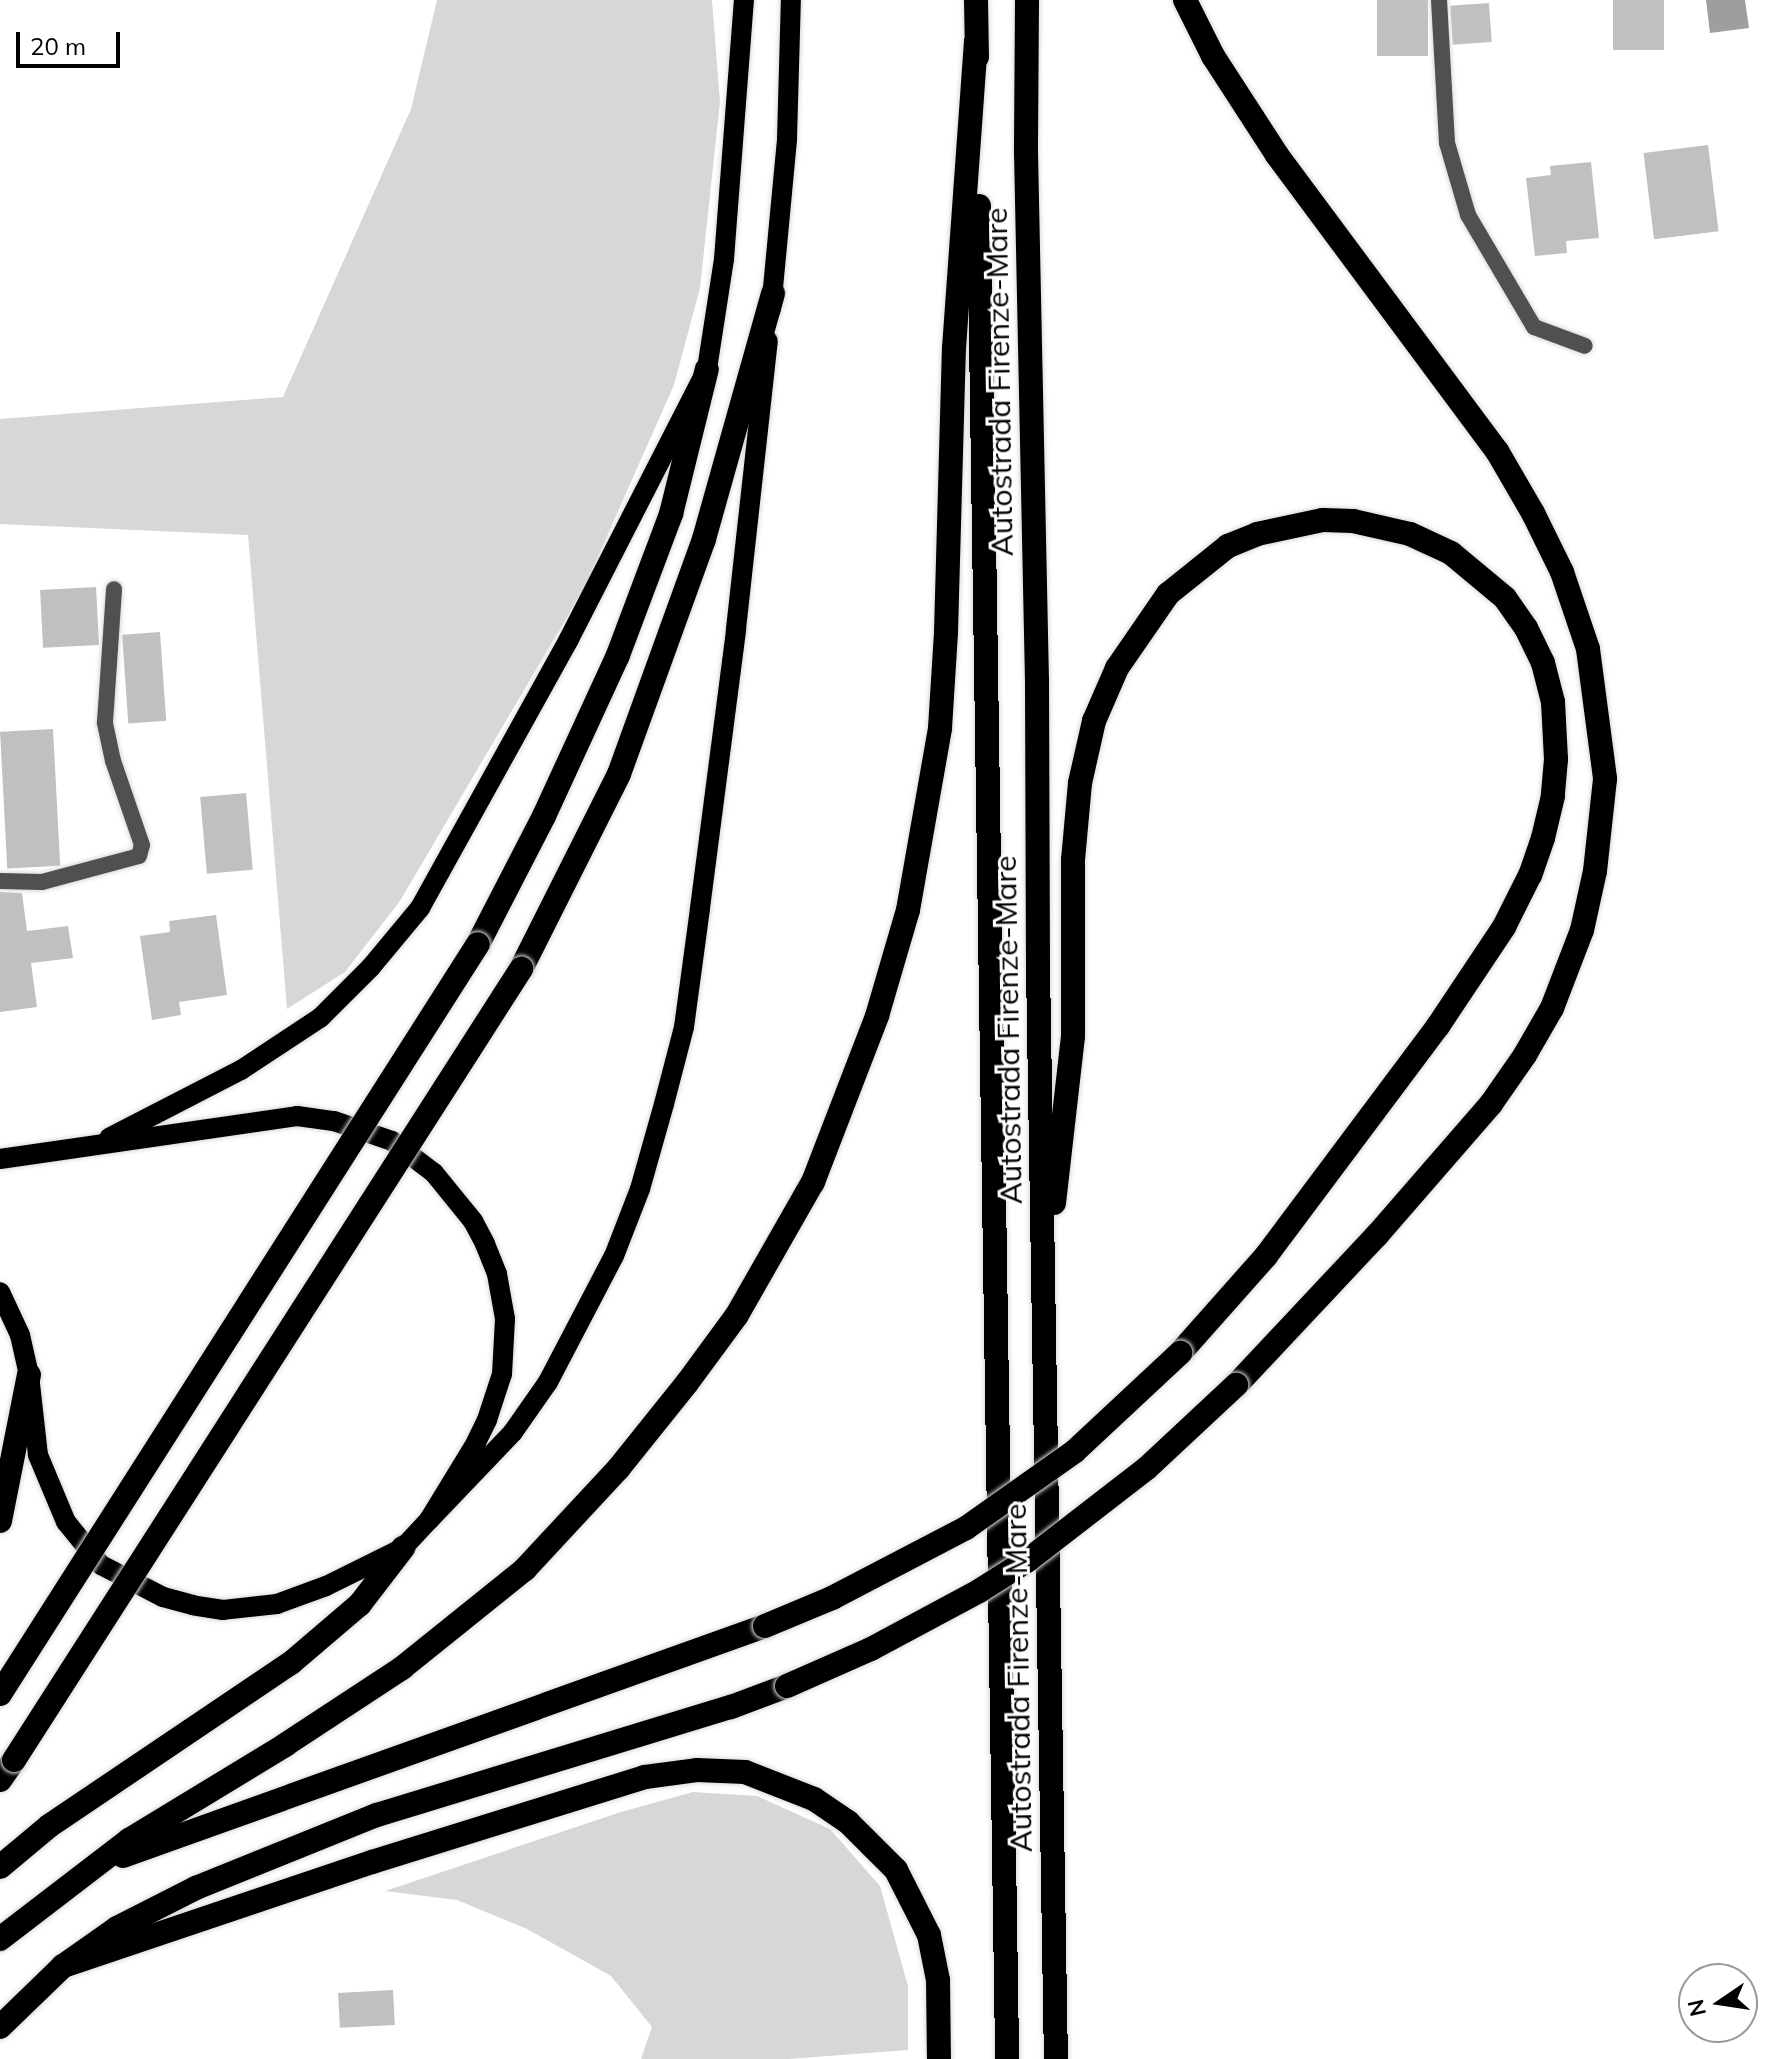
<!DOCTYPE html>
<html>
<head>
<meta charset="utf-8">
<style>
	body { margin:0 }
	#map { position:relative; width:1774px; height:2059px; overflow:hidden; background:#fff; font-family:Mulish,sans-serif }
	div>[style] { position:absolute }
	.green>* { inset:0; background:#d7d7d7 }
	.water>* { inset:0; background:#9e9e9e }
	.building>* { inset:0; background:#c0c0c0; transform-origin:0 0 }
	.roads { filter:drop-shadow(0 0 2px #dbdbdb) drop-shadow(0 0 2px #dbdbdb) }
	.service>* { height:16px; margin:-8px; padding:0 8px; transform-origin:8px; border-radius:8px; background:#505050 }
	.minor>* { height:16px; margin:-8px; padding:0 8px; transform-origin:8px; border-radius:8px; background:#505050 }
	.primary>* { height:20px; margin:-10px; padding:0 10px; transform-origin:10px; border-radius:10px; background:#000 }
	.motorway>* { height:24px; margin:-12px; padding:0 12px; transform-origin:12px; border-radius:12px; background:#000 }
	.bridges { filter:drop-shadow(0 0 2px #dbdbdb) drop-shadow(0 0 2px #dbdbdb) }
	.motorway-bridge>* { height:24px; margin:-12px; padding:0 12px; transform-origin:12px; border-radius:12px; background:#000 }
	span { translate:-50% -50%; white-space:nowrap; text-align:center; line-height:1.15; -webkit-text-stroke:6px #fff; paint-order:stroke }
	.street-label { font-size:30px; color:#000 }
	.north { position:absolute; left:1678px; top:1963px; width:80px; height:80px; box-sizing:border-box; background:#fff; border:2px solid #999; border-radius:50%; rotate:257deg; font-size:22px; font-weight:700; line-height:32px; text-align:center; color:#000 }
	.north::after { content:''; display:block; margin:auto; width:28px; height:36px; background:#000; clip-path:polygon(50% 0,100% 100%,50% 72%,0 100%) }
	.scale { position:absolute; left:16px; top:32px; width:104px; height:36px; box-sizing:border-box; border:4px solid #000; border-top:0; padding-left:10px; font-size:24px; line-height:28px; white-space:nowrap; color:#000; -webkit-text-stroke:6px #fff; paint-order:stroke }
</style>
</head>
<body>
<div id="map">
	<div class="green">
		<i style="clip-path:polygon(437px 0,712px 0,720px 102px,700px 288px,674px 385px,584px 588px,400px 901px,345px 972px,287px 1009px,248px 535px,0 524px,0 419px,283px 397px,411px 109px)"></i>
		<i style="clip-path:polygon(693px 1792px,757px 1796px,830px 1829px,880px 1886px,908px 1986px,908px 2050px,788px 2059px,641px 2059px,652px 2027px,611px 1976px,527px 1929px,457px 1900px,385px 1891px,621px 1812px)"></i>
	</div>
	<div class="water">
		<i style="clip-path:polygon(1706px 0,1745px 0,1749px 28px,1710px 33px)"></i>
	</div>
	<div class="building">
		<i style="left:1377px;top:0;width:51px;height:56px"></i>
		<i style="left:1613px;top:0;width:51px;height:50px"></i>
		<i style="left:1489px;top:3px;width:39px;height:39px;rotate:86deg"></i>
		<i style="left:1708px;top:145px;width:87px;height:65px;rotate:83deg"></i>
		<i style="clip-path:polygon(1591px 162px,1599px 238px,1566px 241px,1567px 253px,1535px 256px,1526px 178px,1551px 175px,1550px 166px)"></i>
		<i style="left:96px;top:587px;width:58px;height:56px;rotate:87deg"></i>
		<i style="left:160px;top:632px;width:89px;height:38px;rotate:86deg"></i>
		<i style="left:53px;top:729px;width:137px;height:53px;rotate:87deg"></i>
		<i style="left:246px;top:793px;width:77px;height:46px;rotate:85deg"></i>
		<i style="clip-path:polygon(0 892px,22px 893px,27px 931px,68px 926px,73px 958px,31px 963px,37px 1007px,0 1012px)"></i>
		<i style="clip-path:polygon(216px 915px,227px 995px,179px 1002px,181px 1015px,152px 1020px,140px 936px,170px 932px,169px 921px)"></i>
		<i style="left:393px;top:1990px;width:35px;height:55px;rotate:87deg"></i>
	</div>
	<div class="roads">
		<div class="service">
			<i style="left:1439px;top:0;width:143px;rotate:86.8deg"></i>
			<i style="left:1447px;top:143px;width:75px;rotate:73.7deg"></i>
			<i style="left:1468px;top:215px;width:130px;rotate:59.5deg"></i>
			<i style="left:1534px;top:327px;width:54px;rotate:20.4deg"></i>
		</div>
		<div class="minor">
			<i style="left:0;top:881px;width:42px;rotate:1.4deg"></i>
			<i style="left:42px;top:882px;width:100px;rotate:-15deg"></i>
			<i style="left:139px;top:856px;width:11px;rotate:-75deg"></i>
			<i style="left:142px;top:845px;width:89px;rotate:-109deg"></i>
			<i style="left:113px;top:761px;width:40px;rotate:-102deg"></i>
			<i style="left:105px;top:722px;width:133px;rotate:-86.1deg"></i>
		</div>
		<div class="primary">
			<i style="left:771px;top:309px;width:171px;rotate:-84.6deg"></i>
			<i style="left:787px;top:139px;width:139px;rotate:-88.4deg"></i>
			<i style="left:109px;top:1138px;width:148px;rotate:-27.3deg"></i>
			<i style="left:241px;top:1070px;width:95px;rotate:-33.4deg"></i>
			<i style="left:320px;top:1018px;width:72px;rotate:-45deg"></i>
			<i style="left:371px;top:967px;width:77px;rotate:-50.3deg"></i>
			<i style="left:420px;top:908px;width:308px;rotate:-61deg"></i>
			<i style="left:569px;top:639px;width:303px;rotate:-62.9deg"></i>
			<i style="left:707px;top:369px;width:111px;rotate:-81.2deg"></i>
			<i style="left:724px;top:259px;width:260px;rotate:-85.6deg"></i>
			<i style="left:0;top:1159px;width:300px;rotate:-8.2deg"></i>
			<i style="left:297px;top:1116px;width:37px;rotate:8deg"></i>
			<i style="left:334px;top:1121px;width:61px;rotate:19deg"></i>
			<i style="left:392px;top:1141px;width:53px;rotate:37.3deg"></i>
			<i style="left:434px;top:1173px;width:62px;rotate:50.9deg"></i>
			<i style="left:473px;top:1221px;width:26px;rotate:62deg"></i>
			<i style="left:485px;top:1244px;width:32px;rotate:68deg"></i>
			<i style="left:497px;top:1274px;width:46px;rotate:79.9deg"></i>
			<i style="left:505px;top:1319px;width:55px;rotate:93.1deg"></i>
			<i style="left:502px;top:1374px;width:48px;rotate:108.1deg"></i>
			<i style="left:487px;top:1420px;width:25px;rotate:116deg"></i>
			<i style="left:476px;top:1443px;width:90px;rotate:121.4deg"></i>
			<i style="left:429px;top:1520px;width:38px;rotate:133deg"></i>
			<i style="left:403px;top:1548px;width:86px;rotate:153.7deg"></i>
			<i style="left:326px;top:1586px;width:52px;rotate:159.8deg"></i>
			<i style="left:277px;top:1604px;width:54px;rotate:173.7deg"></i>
			<i style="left:223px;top:1610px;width:30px;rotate:-171deg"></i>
			<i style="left:193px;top:1605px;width:31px;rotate:-165deg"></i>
			<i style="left:163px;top:1597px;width:70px;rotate:-152.7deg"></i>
			<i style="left:101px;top:1565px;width:55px;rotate:-129.1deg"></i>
			<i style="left:66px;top:1522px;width:73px;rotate:-112.7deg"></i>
			<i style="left:38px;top:1455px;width:81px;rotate:-96.4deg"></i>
			<i style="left:29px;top:1375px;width:41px;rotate:-102.7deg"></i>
			<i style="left:20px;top:1335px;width:47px;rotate:-114.9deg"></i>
			<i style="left:429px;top:1520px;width:122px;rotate:-46.3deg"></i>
			<i style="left:513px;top:1432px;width:61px;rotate:-55deg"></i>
			<i style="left:548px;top:1382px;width:142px;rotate:-62.4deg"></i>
			<i style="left:614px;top:1256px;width:72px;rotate:-68.8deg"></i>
			<i style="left:640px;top:1189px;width:88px;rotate:-74.2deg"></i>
			<i style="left:664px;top:1104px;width:80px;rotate:-75.4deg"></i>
			<i style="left:684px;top:1027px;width:120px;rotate:-82.3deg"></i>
			<i style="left:700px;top:908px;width:281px;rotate:-82.6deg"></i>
			<i style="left:736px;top:629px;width:290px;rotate:-83.7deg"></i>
		</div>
		<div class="motorway">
			<i style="left:976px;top:0;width:57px;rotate:89deg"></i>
			<i style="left:1027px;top:0;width:152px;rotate:90.4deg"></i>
			<i style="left:1026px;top:152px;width:529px;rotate:88.81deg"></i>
			<i style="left:1037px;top:681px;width:286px;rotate:89.8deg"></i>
			<i style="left:1038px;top:967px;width:1092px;rotate:89.06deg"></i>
			<i style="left:1185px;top:0;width:63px;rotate:63.4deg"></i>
			<i style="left:1213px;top:56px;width:118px;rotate:57.1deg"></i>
			<i style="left:1277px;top:155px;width:369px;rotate:53.4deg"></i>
			<i style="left:1497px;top:451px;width:72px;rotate:59.9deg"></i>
			<i style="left:1533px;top:513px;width:66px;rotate:63.8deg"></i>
			<i style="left:1562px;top:572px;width:81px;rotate:71.3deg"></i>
			<i style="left:1588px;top:649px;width:131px;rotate:82.5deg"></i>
			<i style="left:1605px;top:779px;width:93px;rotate:96.2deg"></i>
			<i style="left:1595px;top:871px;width:60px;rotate:102.4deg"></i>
			<i style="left:1582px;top:930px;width:84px;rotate:111deg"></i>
			<i style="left:1552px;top:1008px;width:54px;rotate:119.9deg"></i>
			<i style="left:1525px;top:1055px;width:60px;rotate:124.8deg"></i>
			<i style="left:1491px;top:1104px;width:174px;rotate:131deg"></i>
			<i style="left:1377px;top:1235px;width:206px;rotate:133.2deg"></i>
			<i style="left:979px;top:206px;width:1853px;rotate:89.13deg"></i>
			<i style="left:478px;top:944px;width:144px;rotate:-62.7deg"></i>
			<i style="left:544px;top:816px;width:177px;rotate:-65.3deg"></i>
			<i style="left:618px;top:655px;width:151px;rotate:-69.4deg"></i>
			<i style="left:671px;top:514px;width:149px;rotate:-76.1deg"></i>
			<i style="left:521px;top:969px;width:218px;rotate:-63.3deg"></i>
			<i style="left:619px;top:774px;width:250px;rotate:-70.1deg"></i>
			<i style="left:704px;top:539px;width:255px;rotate:-74.3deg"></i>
			<i style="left:1054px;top:1203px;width:168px;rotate:-83.5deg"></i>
			<i style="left:1073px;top:1036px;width:176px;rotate:-90deg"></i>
			<i style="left:1073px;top:860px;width:77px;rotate:-84.8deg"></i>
			<i style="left:1080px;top:783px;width:64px;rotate:-77.3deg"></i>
			<i style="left:1094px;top:721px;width:58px;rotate:-66.5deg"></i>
			<i style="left:1117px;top:668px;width:90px;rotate:-55.4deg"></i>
			<i style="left:1168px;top:594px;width:77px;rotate:-38.7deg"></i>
			<i style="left:1228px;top:546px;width:31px;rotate:-22deg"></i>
			<i style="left:1257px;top:534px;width:67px;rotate:-12deg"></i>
			<i style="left:1323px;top:520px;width:30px;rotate:2deg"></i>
			<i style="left:1353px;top:521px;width:58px;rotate:12.8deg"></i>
			<i style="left:1410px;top:534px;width:45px;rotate:24.9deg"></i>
			<i style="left:1451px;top:553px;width:70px;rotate:39.8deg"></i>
			<i style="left:1505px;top:598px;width:37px;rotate:55deg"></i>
			<i style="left:1526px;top:628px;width:39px;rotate:64deg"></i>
			<i style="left:1543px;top:663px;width:40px;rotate:75.6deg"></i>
			<i style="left:1553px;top:702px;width:57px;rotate:87deg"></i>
			<i style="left:1556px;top:759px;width:37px;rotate:95deg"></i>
			<i style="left:1553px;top:796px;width:43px;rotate:103.4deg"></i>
			<i style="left:1543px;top:838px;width:39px;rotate:109deg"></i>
			<i style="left:1530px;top:875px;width:58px;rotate:116.6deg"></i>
			<i style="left:1504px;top:927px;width:119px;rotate:123.7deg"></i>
			<i style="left:1438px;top:1026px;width:287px;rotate:126.8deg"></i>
			<i style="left:1266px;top:1256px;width:130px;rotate:131.6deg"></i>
			<i style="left:0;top:1521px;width:149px;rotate:-78.8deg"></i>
			<i style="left:0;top:1780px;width:24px;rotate:-55deg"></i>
			<i style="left:123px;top:1856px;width:682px;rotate:-19.71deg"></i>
			<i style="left:0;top:1867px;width:64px;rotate:-39.9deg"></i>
			<i style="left:49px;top:1826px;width:292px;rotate:-34deg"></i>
			<i style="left:291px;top:1663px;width:91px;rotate:-40.5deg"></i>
			<i style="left:360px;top:1604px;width:71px;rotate:-52.5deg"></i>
			<i style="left:0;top:1939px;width:163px;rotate:-37.5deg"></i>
			<i style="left:129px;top:1840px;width:183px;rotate:-31.3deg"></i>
			<i style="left:285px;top:1745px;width:140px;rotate:-33.3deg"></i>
			<i style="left:402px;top:1668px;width:158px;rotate:-38.8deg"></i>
			<i style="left:525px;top:1569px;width:137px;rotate:-47.1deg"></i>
			<i style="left:618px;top:1469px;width:110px;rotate:-51.3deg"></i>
			<i style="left:687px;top:1383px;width:84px;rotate:-53.7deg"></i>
			<i style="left:737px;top:1315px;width:153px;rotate:-60.3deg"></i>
			<i style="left:813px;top:1182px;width:178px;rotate:-68.9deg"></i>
			<i style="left:877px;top:1016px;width:110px;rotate:-73.7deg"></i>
			<i style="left:908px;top:910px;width:185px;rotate:-80deg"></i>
			<i style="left:940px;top:728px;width:96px;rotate:-86.4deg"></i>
			<i style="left:946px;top:632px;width:284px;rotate:-88.4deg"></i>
			<i style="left:954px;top:348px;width:307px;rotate:-85.9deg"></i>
			<i style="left:63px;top:1966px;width:326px;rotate:-18.6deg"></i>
			<i style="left:372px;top:1862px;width:286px;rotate:-17.3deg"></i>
			<i style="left:645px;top:1777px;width:52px;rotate:-7.7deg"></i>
			<i style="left:697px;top:1770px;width:48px;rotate:2.4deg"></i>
			<i style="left:745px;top:1772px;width:74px;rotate:21.4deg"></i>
			<i style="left:814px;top:1799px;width:41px;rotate:34.1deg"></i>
			<i style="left:848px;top:1822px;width:68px;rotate:45deg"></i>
			<i style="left:896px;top:1870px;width:73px;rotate:63.1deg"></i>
			<i style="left:929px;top:1935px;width:46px;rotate:78.7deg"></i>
			<i style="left:938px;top:1980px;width:79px;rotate:89.3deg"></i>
			<i style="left:0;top:2027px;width:88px;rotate:-44.1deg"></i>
			<i style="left:63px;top:1966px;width:66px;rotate:-35.1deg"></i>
			<i style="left:117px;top:1928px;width:89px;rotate:-26.9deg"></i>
			<i style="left:196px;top:1888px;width:195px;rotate:-22deg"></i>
			<i style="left:377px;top:1815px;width:370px;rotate:-17deg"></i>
			<i style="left:731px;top:1707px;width:60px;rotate:-20.6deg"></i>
		</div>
	</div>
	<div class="bridges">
		<div class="motorway-bridge">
			<i style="left:765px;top:1626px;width:73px;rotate:-22.7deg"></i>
			<i style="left:832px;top:1598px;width:151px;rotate:-27.6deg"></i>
			<i style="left:966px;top:1528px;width:133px;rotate:-35.2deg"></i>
			<i style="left:1075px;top:1451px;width:144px;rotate:-43deg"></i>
			<i style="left:787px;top:1686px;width:92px;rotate:-23.8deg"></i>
			<i style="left:871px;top:1649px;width:123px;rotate:-28.2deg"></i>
			<i style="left:979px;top:1591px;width:58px;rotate:-32.3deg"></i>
			<i style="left:1028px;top:1560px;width:150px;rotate:-37.7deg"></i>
			<i style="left:1147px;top:1468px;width:122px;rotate:-43deg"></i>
			<i style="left:0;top:1694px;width:889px;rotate:-57.49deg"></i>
			<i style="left:14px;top:1760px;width:940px;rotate:-57.34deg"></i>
		</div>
	</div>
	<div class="street-label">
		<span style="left:999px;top:382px;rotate:-91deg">Autostrada Firenze-Mare</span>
		<span style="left:1008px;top:1030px;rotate:-91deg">Autostrada Firenze-Mare</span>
		<span style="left:1018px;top:1678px;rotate:-91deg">Autostrada Firenze-Mare</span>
	</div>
	<div class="north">N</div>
	<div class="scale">20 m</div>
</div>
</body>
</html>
